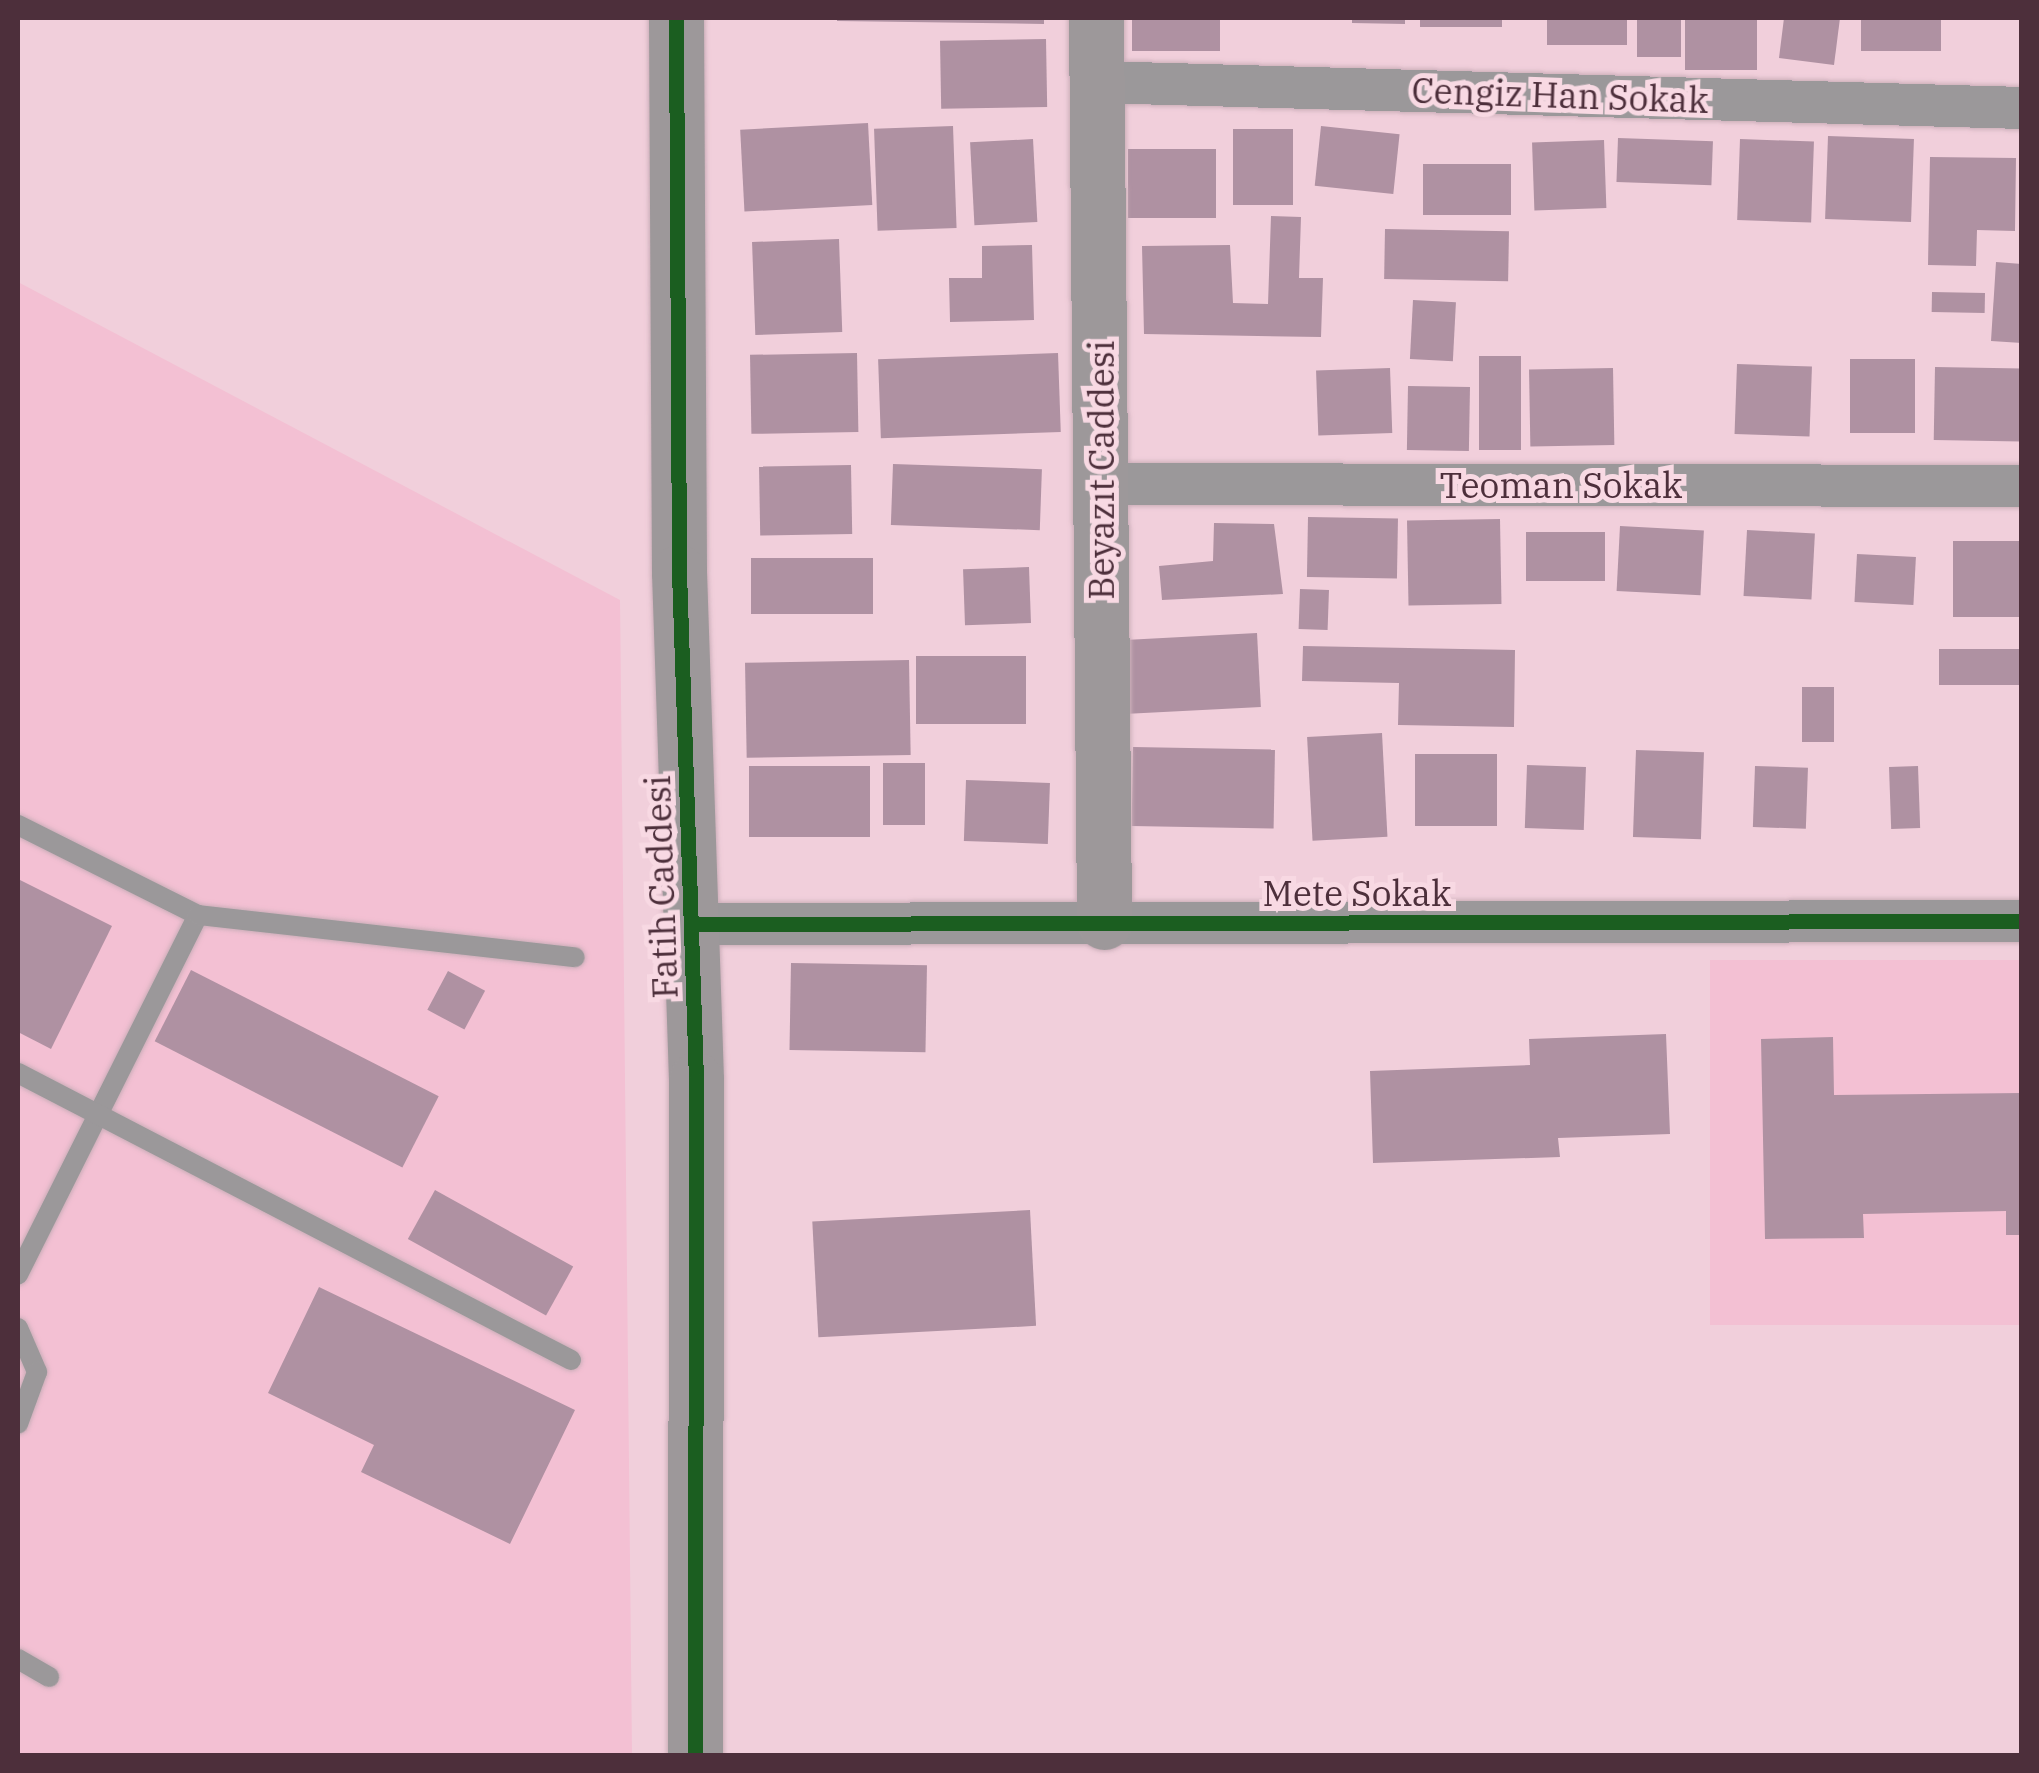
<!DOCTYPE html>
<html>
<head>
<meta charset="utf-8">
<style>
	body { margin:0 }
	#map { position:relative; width:2039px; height:1773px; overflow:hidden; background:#f1cfdb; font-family:"IBM Plex Serif",serif }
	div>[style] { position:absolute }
	.built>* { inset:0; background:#f3c0d3; transform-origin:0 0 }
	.building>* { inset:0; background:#af91a2; transform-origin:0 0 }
	.roads { filter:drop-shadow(0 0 2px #cbaeb9) drop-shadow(0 0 2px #cbaeb9) }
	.lane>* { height:20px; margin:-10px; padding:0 10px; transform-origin:10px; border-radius:10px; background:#9b989a }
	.street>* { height:42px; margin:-21px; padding:0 21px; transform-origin:21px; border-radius:21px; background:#9b989a }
	.secondary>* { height:55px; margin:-27.5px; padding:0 27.5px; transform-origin:27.5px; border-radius:27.5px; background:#9d989a }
	.cycleway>* { height:15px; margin:-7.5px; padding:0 7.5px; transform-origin:7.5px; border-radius:7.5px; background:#1b5e20 }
	span { translate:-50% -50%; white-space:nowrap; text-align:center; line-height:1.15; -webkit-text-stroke:10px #f8d9e3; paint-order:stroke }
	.street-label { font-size:35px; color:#4d2f3b }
	.frame { position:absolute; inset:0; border:20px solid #4d2f3b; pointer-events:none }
</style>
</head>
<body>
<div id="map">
	<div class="built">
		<i style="clip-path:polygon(18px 282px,620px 600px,632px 1755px,18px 1755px)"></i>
		<i style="left:2021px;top:960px;width:365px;height:311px;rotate:90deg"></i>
	</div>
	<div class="building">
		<i style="clip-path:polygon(837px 18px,1044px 18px,1044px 24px,837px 21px)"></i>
		<i style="left:1132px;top:18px;width:88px;height:33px"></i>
		<i style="clip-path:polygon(1352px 18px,1405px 18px,1405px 24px,1352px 23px)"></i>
		<i style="left:1420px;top:18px;width:82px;height:9px"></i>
		<i style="left:1547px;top:18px;width:80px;height:27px"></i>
		<i style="left:1637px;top:18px;width:44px;height:39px"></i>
		<i style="left:1685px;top:18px;width:72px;height:52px"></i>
		<i style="clip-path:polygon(1784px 18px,1840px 18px,1834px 65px,1779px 58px)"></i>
		<i style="left:1861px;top:18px;width:80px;height:33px"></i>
		<i style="left:1046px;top:39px;width:68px;height:106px;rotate:89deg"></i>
		<i style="left:868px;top:123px;width:82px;height:128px;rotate:87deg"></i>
		<i style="left:953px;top:126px;width:102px;height:79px;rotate:88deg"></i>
		<i style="left:1321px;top:126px;width:79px;height:60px;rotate:6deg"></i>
		<i style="left:1233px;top:129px;width:60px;height:76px"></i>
		<i style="left:1828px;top:136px;width:86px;height:83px;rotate:2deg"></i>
		<i style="left:1618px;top:138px;width:95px;height:44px;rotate:2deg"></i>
		<i style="left:1033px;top:139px;width:83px;height:63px;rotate:87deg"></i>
		<i style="left:1740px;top:139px;width:74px;height:81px;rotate:2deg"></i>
		<i style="left:1604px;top:140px;width:68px;height:72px;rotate:88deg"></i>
		<i style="left:1128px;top:149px;width:88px;height:69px"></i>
		<i style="clip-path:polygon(1930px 157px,2016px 158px,2015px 231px,1977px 230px,1976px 266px,1928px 265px)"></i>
		<i style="left:1423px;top:164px;width:88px;height:51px"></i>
		<i style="clip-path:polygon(1271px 216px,1301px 217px,1299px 278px,1323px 278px,1321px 337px,1144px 334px,1142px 246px,1230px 245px,1233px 303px,1268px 304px)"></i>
		<i style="left:1385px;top:229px;width:124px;height:50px;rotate:1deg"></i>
		<i style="left:839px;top:239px;width:93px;height:87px;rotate:88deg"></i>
		<i style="clip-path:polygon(1032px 245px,1034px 320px,950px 322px,949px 278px,982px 278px,982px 246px)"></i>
		<i style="clip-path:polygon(1996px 262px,2022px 264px,2022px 343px,1991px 341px)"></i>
		<i style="left:1932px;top:292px;width:53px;height:20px;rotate:1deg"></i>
		<i style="left:1413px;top:300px;width:43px;height:59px;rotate:3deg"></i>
		<i style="left:857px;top:353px;width:79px;height:107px;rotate:89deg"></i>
		<i style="left:1058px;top:353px;width:79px;height:180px;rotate:88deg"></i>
		<i style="left:1479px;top:356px;width:42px;height:94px"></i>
		<i style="left:1850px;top:359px;width:65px;height:74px"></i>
		<i style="left:1737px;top:364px;width:75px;height:70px;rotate:2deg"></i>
		<i style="left:1935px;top:367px;width:87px;height:73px;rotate:1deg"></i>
		<i style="left:1390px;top:368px;width:65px;height:74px;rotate:88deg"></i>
		<i style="left:1613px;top:368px;width:77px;height:84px;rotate:89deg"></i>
		<i style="left:1408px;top:386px;width:62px;height:64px;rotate:1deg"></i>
		<i style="left:893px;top:464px;width:149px;height:61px;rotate:2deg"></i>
		<i style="left:851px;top:465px;width:69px;height:92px;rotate:89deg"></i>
		<i style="left:1308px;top:517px;width:90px;height:60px;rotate:1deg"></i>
		<i style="left:1500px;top:519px;width:85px;height:93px;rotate:89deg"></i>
		<i style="clip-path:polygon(1214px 523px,1274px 524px,1283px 594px,1162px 600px,1159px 566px,1213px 561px)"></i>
		<i style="left:1620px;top:526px;width:84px;height:65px;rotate:3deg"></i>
		<i style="left:1747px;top:530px;width:68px;height:66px;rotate:3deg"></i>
		<i style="left:1526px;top:532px;width:79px;height:49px"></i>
		<i style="left:1953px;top:541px;width:69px;height:76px"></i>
		<i style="left:1857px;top:554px;width:59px;height:48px;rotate:3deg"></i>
		<i style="left:751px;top:558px;width:122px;height:56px"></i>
		<i style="left:1029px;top:567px;width:56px;height:66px;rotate:88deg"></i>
		<i style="left:1300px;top:589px;width:29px;height:40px;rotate:2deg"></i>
		<i style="left:1257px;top:633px;width:74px;height:132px;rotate:87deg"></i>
		<i style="clip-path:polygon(1303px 646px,1515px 650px,1514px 727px,1398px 725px,1399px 683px,1302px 681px)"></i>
		<i style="left:1939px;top:649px;width:83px;height:36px"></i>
		<i style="left:1026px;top:656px;width:68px;height:110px;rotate:90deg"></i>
		<i style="left:909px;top:660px;width:95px;height:164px;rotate:89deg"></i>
		<i style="left:1802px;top:687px;width:32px;height:55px"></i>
		<i style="left:1382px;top:733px;width:104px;height:75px;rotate:87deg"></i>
		<i style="left:1133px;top:747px;width:142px;height:79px;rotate:1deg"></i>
		<i style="left:1636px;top:750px;width:68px;height:87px;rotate:2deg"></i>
		<i style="left:1415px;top:754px;width:82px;height:72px"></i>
		<i style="left:883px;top:763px;width:42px;height:62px"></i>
		<i style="left:1527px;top:765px;width:59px;height:63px;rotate:2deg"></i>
		<i style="left:749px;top:766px;width:121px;height:71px"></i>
		<i style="left:1755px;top:766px;width:53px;height:61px;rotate:2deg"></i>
		<i style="left:1918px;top:766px;width:62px;height:29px;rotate:88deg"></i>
		<i style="left:966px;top:780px;width:84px;height:61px;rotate:2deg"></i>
		<i style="clip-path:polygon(18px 879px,112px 926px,51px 1049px,18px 1032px)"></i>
		<i style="left:791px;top:963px;width:136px;height:87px;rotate:1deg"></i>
		<i style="left:191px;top:970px;width:278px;height:80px;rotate:27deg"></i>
		<i style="left:448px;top:971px;width:42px;height:44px;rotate:28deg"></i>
		<i style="clip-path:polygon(1666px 1034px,1670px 1134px,1558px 1138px,1560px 1157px,1373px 1163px,1370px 1071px,1530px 1065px,1529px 1039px)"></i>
		<i style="clip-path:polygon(1833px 1037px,1834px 1095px,2022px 1093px,2022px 1235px,2006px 1235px,2006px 1211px,1863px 1214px,1864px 1238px,1765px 1239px,1761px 1039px)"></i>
		<i style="left:435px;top:1190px;width:158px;height:56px;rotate:29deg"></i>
		<i style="left:1030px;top:1210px;width:116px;height:218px;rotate:87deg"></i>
		<i style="clip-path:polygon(319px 1287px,575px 1410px,510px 1544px,361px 1472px,374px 1445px,268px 1393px)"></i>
	</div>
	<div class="roads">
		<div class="lane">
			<i style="left:18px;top:825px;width:201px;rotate:26.6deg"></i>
			<i style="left:198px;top:915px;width:402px;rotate:116.6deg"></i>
			<i style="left:198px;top:915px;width:379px;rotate:6.4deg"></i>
			<i style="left:18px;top:1073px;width:623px;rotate:27.43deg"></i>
			<i style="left:18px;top:1328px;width:48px;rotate:66.6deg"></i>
			<i style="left:37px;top:1372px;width:55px;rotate:110.1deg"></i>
			<i style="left:18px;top:1659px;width:36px;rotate:30deg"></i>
		</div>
		<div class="street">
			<i style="left:1098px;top:82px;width:924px;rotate:1.61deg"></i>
			<i style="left:1101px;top:484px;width:921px;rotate:0.12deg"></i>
			<i style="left:693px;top:924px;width:1329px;rotate:-0.13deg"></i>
		</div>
		<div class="secondary">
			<i style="left:676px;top:18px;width:554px;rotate:89.69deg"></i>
			<i style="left:679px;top:572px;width:508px;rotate:88.08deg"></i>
			<i style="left:696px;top:1080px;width:676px;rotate:90.08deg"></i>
			<i style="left:1096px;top:18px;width:904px;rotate:89.49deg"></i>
		</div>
	</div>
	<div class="cycleway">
		<i style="left:676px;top:18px;width:554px;rotate:89.69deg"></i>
		<i style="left:679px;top:572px;width:508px;rotate:88.08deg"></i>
		<i style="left:696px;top:1080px;width:676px;rotate:90.08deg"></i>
		<i style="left:693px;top:924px;width:1329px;rotate:-0.13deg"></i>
	</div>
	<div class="street-label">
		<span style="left:1560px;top:95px;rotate:2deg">Cengiz Han Sokak</span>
		<span style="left:1101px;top:470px;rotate:-90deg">Beyazıt Caddesi</span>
		<span style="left:1561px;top:485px">Teoman Sokak</span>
		<span style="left:661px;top:887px;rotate:-92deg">Fatih Caddesi</span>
		<span style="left:1357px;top:893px">Mete Sokak</span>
	</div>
	<div class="frame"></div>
</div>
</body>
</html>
